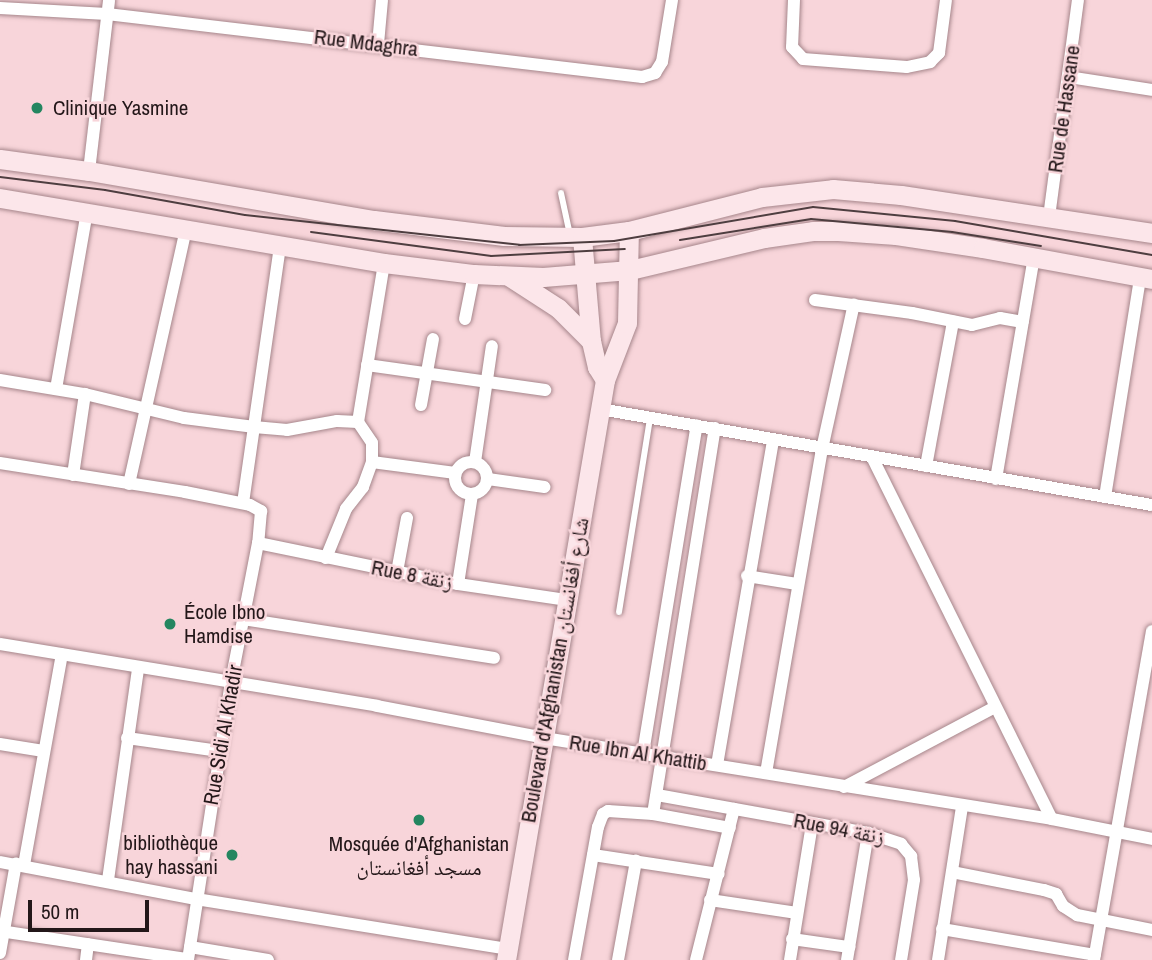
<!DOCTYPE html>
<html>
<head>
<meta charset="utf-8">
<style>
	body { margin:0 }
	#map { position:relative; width:1152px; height:960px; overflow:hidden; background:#f8d5da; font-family:"Archivo Narrow","Noto Naskh Arabic",sans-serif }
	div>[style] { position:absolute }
	.roads { filter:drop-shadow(0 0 2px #a6868b) drop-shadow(0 0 2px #a6868b) }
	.lane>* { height:6px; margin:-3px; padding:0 3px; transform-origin:3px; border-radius:3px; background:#fff }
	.street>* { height:12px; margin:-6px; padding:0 6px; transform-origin:6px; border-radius:6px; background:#fff }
	.street>.ring { margin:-6px; padding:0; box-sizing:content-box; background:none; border:12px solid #fff; border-radius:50% }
	.secondary>* { height:19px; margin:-9.5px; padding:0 9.5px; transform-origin:9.5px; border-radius:9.5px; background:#fce6ea }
	.tram>* { height:2px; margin:-1px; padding:0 1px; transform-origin:1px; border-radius:1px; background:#4e3e40 }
	.dots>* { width:19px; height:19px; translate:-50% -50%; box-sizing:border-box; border:4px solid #f8d5da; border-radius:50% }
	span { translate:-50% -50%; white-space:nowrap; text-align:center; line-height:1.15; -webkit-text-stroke:5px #f8d5da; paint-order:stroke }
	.street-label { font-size:21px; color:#231719 }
	.poi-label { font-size:21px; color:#231719 }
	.left { translate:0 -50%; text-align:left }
	.right { translate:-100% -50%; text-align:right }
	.scale { position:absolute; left:28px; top:900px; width:121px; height:32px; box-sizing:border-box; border:4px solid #231719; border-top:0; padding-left:9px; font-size:21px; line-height:24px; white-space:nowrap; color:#231719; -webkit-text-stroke:5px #f8d5da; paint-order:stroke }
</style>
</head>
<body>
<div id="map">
	<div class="roads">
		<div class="lane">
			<i style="left:561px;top:193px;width:43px;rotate:77.9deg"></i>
			<i style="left:619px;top:612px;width:196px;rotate:-80.9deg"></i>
		</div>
		<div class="street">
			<i style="left:794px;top:0;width:47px;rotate:92.4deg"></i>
			<i style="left:792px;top:47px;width:16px;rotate:47deg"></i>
			<i style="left:803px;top:59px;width:104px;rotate:4.4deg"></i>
			<i style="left:907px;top:67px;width:24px;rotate:-12deg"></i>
			<i style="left:930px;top:62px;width:13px;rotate:-45deg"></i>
			<i style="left:939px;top:53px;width:53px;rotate:-82.5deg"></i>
			<i style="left:0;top:8px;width:107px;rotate:3.2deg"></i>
			<i style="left:107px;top:14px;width:539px;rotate:6.72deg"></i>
			<i style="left:642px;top:77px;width:14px;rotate:-17deg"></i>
			<i style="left:655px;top:73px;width:13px;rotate:-58deg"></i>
			<i style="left:662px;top:62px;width:63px;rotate:-80.8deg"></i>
			<i style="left:378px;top:44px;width:44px;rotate:-84.8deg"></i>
			<i style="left:1069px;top:77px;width:84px;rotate:8.9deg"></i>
			<i style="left:89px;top:171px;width:172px;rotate:-83.3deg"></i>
			<i style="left:1049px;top:217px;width:219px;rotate:-82.4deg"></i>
			<i style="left:815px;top:300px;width:98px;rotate:7.6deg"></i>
			<i style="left:912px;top:313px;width:61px;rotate:11.3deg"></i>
			<i style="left:972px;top:325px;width:29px;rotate:-14deg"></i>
			<i style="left:1000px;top:318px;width:23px;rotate:10deg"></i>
			<i style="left:465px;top:319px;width:46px;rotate:-78.7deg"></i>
			<i style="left:367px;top:365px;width:180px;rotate:8deg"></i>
			<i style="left:0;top:380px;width:86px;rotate:9.4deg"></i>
			<i style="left:85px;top:394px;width:102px;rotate:13.6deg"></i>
			<i style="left:184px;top:418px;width:71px;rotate:7.3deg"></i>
			<i style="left:254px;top:427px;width:33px;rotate:5deg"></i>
			<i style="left:287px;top:430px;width:51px;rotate:-10.2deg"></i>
			<i style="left:337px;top:421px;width:21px;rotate:3deg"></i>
			<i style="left:358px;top:422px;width:25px;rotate:56deg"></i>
			<i style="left:372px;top:443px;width:19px;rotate:90deg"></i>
			<i style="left:372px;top:462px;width:27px;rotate:110deg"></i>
			<i style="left:363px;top:487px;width:28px;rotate:128deg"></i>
			<i style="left:346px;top:509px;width:53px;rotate:112.2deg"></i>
			<i style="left:56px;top:389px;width:181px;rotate:-80.1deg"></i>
			<i style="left:421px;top:405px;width:67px;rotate:-79.7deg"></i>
			<i style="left:600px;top:409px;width:560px;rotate:9.87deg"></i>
			<i style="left:358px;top:422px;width:161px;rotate:-80.7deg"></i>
			<i style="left:872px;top:457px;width:404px;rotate:63.6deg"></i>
			<i class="ring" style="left:455px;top:462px;width:20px;height:20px"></i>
			<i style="left:372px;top:462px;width:84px;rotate:7.5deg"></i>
			<i style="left:475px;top:462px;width:117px;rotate:-81.7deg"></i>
			<i style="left:0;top:463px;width:187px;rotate:8.9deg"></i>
			<i style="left:185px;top:492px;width:66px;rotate:11.3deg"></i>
			<i style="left:250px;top:505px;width:13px;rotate:29deg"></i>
			<i style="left:261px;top:511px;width:32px;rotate:95deg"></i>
			<i style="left:258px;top:543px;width:142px;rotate:101deg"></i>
			<i style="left:231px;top:682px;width:281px;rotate:98.8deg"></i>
			<i style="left:926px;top:466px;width:147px;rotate:-79.4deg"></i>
			<i style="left:73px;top:475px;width:82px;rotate:-81.6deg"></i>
			<i style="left:488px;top:479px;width:57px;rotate:8.1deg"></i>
			<i style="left:996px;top:479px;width:225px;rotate:-80.3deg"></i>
			<i style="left:129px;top:484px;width:262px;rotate:-77.4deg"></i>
			<i style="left:1105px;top:497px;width:222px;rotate:-80.9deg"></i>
			<i style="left:243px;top:503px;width:261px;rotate:-81.8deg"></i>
			<i style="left:258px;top:543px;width:204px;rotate:11.6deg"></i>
			<i style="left:458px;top:584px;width:109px;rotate:8.4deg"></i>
			<i style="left:397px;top:572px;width:55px;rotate:-79.5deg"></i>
			<i style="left:747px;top:576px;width:51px;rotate:9.1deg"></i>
			<i style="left:458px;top:584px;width:90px;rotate:-81.1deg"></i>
			<i style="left:243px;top:619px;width:254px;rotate:8.8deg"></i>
			<i style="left:0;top:644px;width:382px;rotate:9.3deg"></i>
			<i style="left:377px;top:706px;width:170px;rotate:10.8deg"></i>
			<i style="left:544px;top:738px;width:514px;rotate:9.06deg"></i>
			<i style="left:1052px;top:819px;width:102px;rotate:11.3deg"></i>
			<i style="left:127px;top:738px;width:93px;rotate:8deg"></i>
			<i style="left:0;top:744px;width:44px;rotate:9.2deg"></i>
			<i style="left:643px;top:753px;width:332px;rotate:-80.7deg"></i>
			<i style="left:717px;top:765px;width:330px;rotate:-80.2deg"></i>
			<i style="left:766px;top:773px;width:329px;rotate:-80.2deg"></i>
			<i style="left:822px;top:449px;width:148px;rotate:-77.6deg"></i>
			<i style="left:844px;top:787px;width:171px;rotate:-27.9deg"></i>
			<i style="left:657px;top:795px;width:214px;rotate:10.2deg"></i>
			<i style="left:868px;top:833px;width:35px;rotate:18deg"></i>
			<i style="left:901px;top:844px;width:16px;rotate:50deg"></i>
			<i style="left:911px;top:856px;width:24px;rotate:83deg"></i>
			<i style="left:914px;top:880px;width:81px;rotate:99.2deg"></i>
			<i style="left:653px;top:814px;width:391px;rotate:-80.9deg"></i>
			<i style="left:593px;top:855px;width:127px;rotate:8.6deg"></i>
			<i style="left:0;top:862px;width:199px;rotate:10.7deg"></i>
			<i style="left:196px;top:899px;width:316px;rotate:9.1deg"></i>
			<i style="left:24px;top:865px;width:214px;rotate:-79.8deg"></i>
			<i style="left:952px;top:872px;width:94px;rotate:11.1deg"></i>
			<i style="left:1044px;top:890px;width:13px;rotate:18deg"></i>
			<i style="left:1056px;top:894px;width:14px;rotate:60deg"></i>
			<i style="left:1063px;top:906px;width:17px;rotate:33deg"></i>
			<i style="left:1077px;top:915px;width:76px;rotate:11.3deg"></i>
			<i style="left:108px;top:880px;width:214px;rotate:-81.9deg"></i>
			<i style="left:710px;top:900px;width:88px;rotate:8.5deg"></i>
			<i style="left:942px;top:929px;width:155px;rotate:9.6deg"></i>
			<i style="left:0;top:931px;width:190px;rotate:8.5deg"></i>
			<i style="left:792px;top:939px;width:58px;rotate:8deg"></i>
			<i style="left:190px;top:947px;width:79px;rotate:9.5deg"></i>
			<i style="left:0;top:953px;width:91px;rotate:-79.9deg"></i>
			<i style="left:86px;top:960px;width:16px;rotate:-83deg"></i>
			<i style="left:574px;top:960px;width:135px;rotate:-79.8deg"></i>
			<i style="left:598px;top:827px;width:14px;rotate:-69deg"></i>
			<i style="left:603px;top:814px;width:6px;rotate:-31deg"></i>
			<i style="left:608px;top:811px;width:45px;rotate:3.8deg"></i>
			<i style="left:653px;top:814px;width:78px;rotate:10.3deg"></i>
			<i style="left:618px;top:960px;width:101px;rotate:-79.7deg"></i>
			<i style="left:696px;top:960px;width:156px;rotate:-75.9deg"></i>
			<i style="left:790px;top:960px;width:138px;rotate:-80.8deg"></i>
			<i style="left:847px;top:960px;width:129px;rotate:-80.6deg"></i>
			<i style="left:938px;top:960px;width:156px;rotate:-81.1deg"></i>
			<i style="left:1094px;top:960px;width:334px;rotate:-80deg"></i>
		</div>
		<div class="secondary">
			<i style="left:0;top:159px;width:90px;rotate:7.7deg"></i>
			<i style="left:89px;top:171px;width:289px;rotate:9.8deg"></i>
			<i style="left:374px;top:220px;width:131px;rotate:7deg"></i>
			<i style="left:504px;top:236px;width:78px;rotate:0.7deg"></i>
			<i style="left:582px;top:237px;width:47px;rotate:-7.3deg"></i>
			<i style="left:629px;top:231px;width:137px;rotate:-14.3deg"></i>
			<i style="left:762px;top:197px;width:71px;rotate:-6.4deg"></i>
			<i style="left:833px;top:189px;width:68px;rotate:5deg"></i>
			<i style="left:901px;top:195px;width:254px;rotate:8.6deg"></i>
			<i style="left:0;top:198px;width:389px;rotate:9.6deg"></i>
			<i style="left:384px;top:263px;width:91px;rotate:7deg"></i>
			<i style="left:474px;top:274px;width:69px;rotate:2.5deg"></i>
			<i style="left:543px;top:277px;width:87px;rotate:-4.6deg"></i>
			<i style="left:630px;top:270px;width:138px;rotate:-13.4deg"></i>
			<i style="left:764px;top:238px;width:49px;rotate:-8.1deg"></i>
			<i style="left:813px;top:231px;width:25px"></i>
			<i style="left:838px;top:231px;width:58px;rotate:3.9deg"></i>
			<i style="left:896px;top:235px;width:88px;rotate:8.5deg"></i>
			<i style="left:983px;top:248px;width:172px;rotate:10.4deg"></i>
			<i style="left:582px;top:237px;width:104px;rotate:85.1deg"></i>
			<i style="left:591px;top:341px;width:27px;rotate:77deg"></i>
			<i style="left:597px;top:367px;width:15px;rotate:58deg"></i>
			<i style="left:510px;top:277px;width:57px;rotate:32.9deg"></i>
			<i style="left:558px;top:308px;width:47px;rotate:45deg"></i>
			<i style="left:506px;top:960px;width:588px;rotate:-80.31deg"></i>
			<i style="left:605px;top:380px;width:61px;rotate:-68.9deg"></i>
			<i style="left:627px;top:323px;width:92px;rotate:-88.8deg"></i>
		</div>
	</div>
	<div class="tram">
		<i style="left:0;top:177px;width:106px;rotate:7.1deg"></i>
		<i style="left:105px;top:190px;width:142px;rotate:10.1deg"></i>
		<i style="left:245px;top:215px;width:276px;rotate:6.2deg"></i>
		<i style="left:519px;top:245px;width:95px;rotate:-2.4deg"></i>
		<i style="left:614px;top:241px;width:202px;rotate:-9.7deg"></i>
		<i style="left:813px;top:207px;width:143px;rotate:5.6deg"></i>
		<i style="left:955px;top:221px;width:200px;rotate:9.8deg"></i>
		<i style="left:311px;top:232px;width:182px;rotate:7.6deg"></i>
		<i style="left:491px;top:256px;width:134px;rotate:-3deg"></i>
		<i style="left:680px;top:240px;width:133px;rotate:-9.1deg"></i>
		<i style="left:811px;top:219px;width:142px;rotate:5.3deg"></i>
		<i style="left:952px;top:232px;width:90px;rotate:8.9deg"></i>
	</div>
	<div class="dots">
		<i style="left:37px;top:108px;background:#248660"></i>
		<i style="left:170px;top:624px;background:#248660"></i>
		<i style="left:419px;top:820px;background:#248660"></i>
		<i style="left:232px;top:855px;background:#248660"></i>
	</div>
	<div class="street-label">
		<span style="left:366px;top:43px;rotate:7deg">Rue Mdaghra</span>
		<span style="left:1064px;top:109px;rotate:-82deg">Rue de Hassane</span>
		<span style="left:412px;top:575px;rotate:11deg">Rue 8 زنقة</span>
		<span style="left:555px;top:670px;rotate:-80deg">Boulevard d'Afghanistan شارع أفغانستان</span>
		<span style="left:223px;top:735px;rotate:-80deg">Rue Sidi Al Khadir</span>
		<span style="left:638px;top:753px;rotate:9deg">Rue Ibn Al Khattib</span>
		<span style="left:839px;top:829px;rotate:11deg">Rue 94 زنقة</span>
	</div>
	<div class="poi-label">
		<span class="left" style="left:53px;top:108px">Clinique Yasmine</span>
		<span class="left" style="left:184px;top:624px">École Ibno<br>Hamdise</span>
		<span class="right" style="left:218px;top:855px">bibliothèque<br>hay hassani</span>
		<span style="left:419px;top:856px">Mosquée d'Afghanistan<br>مسجد أفغانستان</span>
	</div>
	<div class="scale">50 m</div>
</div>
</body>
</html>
